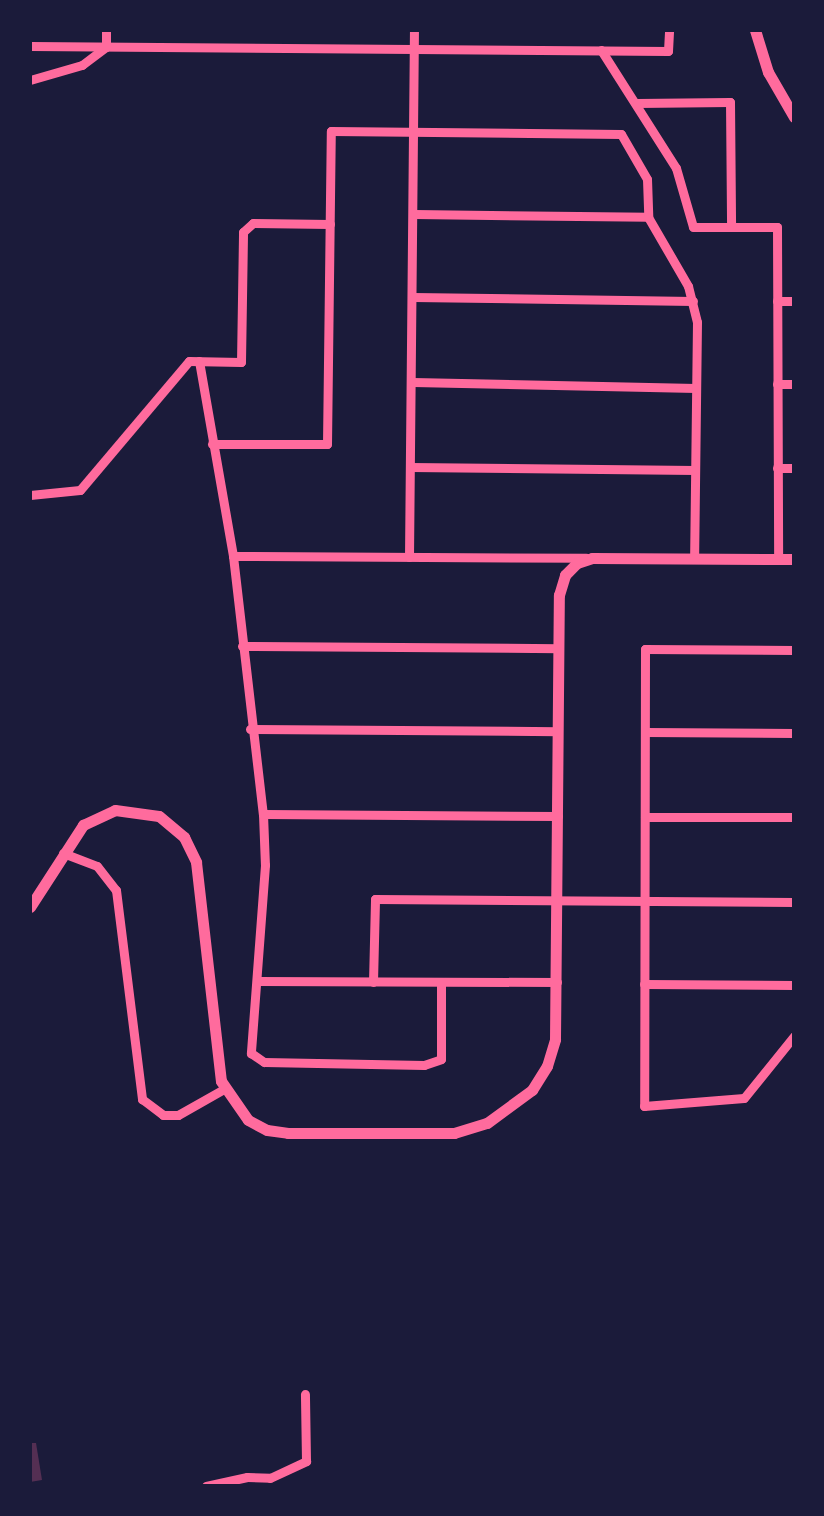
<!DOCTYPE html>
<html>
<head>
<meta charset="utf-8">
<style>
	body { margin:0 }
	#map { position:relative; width:824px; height:1516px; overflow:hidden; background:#1b1b3a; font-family:Arial,sans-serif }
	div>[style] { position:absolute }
	.building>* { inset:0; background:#542f53 }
	.minor>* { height:9px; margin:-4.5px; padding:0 4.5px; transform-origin:4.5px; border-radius:4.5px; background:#ff6b9d }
	.tertiary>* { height:11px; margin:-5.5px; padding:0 5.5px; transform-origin:5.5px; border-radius:5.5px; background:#ff6b9d }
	span { translate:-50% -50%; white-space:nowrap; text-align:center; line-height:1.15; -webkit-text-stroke:8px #1b1b3a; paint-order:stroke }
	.frame { position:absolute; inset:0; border:32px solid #1b1b3a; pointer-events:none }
</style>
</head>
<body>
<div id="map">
	<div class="building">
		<i style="clip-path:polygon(30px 1443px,36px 1443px,42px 1480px,30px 1482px)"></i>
	</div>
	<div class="minor">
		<i style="left:30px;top:46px;width:638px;rotate:0.45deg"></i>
		<i style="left:668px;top:51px;width:21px;rotate:-87deg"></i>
		<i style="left:601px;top:50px;width:140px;rotate:57.6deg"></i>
		<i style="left:676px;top:168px;width:61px;rotate:73.9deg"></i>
		<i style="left:693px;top:227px;width:84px"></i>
		<i style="left:777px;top:227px;width:332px;rotate:89.8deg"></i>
		<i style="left:30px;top:80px;width:54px;rotate:-16.1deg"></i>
		<i style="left:82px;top:65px;width:30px;rotate:-37deg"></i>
		<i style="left:106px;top:47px;width:17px;rotate:-90deg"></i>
		<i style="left:637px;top:103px;width:93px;rotate:-0.6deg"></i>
		<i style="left:730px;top:102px;width:125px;rotate:89.5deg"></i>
		<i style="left:414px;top:214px;width:234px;rotate:0.7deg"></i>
		<i style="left:413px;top:297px;width:280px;rotate:0.8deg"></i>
		<i style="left:777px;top:301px;width:17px"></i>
		<i style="left:199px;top:361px;width:198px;rotate:80.1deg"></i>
		<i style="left:233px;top:556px;width:260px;rotate:83.4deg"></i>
		<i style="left:263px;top:814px;width:51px;rotate:87.8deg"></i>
		<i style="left:265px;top:865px;width:189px;rotate:94.3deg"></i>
		<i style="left:251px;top:1053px;width:16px;rotate:35deg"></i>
		<i style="left:264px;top:1062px;width:160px;rotate:1.1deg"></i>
		<i style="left:424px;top:1065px;width:18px;rotate:-19deg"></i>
		<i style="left:441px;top:1059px;width:77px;rotate:-90deg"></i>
		<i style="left:413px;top:382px;width:283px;rotate:1.2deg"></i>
		<i style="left:777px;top:384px;width:17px"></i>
		<i style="left:212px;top:444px;width:115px"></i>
		<i style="left:327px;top:444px;width:313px;rotate:-89.3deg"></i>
		<i style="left:331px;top:131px;width:290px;rotate:0.6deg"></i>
		<i style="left:621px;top:134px;width:52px;rotate:60deg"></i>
		<i style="left:647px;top:179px;width:38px;rotate:88deg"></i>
		<i style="left:648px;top:217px;width:80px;rotate:59.9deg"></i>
		<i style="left:688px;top:286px;width:37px;rotate:76deg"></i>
		<i style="left:697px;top:322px;width:237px;rotate:90.7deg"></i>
		<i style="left:410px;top:467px;width:285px;rotate:0.6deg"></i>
		<i style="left:777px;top:468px;width:17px"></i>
		<i style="left:30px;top:495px;width:50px;rotate:-5.7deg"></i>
		<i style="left:80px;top:490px;width:169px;rotate:-49.8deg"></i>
		<i style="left:189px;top:361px;width:52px;rotate:1.1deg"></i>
		<i style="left:241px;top:362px;width:130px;rotate:-89.1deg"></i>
		<i style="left:243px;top:232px;width:13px;rotate:-42deg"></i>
		<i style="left:253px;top:223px;width:77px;rotate:0.7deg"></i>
		<i style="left:233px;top:556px;width:353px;rotate:0.3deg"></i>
		<i style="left:409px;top:557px;width:527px;rotate:-89.46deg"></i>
		<i style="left:242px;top:646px;width:317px;rotate:0.4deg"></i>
		<i style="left:794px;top:650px;width:149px;rotate:-179.6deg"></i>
		<i style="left:645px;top:649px;width:457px;rotate:90.1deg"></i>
		<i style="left:644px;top:1106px;width:100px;rotate:-4.6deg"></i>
		<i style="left:744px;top:1098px;width:80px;rotate:-51.1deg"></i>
		<i style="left:250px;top:729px;width:308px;rotate:0.4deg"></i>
		<i style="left:645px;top:732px;width:149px;rotate:0.4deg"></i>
		<i style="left:263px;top:814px;width:295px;rotate:0.4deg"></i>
		<i style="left:645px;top:817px;width:149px"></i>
		<i style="left:63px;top:853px;width:36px;rotate:21deg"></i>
		<i style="left:97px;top:866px;width:31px;rotate:52deg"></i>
		<i style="left:116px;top:890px;width:211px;rotate:82.9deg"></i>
		<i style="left:142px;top:1099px;width:26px;rotate:37deg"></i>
		<i style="left:163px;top:1115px;width:15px"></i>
		<i style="left:178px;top:1115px;width:53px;rotate:-29.5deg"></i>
		<i style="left:258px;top:981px;width:299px;rotate:0.2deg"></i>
		<i style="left:373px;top:982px;width:83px;rotate:-88.6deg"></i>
		<i style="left:375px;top:899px;width:419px;rotate:0.4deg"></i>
		<i style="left:644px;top:984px;width:150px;rotate:0.4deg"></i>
		<i style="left:206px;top:1486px;width:42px;rotate:-12.4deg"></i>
		<i style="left:247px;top:1477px;width:23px;rotate:2deg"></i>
		<i style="left:270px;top:1478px;width:40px;rotate:-25deg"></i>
		<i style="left:306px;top:1461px;width:67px;rotate:-90.9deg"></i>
	</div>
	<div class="tertiary">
		<i style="left:755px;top:30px;width:44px;rotate:72.8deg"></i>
		<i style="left:768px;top:72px;width:52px;rotate:60deg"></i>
		<i style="left:30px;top:907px;width:98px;rotate:-57.1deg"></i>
		<i style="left:83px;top:825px;width:35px;rotate:-25deg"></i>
		<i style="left:115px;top:810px;width:44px;rotate:7.8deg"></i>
		<i style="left:159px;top:816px;width:33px;rotate:40deg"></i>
		<i style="left:184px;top:837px;width:28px;rotate:64deg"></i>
		<i style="left:196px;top:862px;width:220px;rotate:83.5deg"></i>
		<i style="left:221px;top:1081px;width:47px;rotate:55.3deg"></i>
		<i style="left:248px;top:1120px;width:21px;rotate:28deg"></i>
		<i style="left:267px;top:1130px;width:21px;rotate:8deg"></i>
		<i style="left:288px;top:1133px;width:166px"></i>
		<i style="left:454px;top:1133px;width:34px;rotate:-17deg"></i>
		<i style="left:487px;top:1123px;width:56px;rotate:-36.3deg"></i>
		<i style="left:532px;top:1090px;width:28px;rotate:-58deg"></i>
		<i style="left:547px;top:1066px;width:28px;rotate:-73deg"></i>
		<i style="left:555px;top:1039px;width:444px;rotate:-89.5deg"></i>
		<i style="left:559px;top:595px;width:21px;rotate:-73deg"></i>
		<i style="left:565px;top:575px;width:17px;rotate:-45deg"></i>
		<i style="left:577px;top:563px;width:16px;rotate:-18deg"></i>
		<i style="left:592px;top:558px;width:202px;rotate:0.3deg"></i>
	</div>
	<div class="frame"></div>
</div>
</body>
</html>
